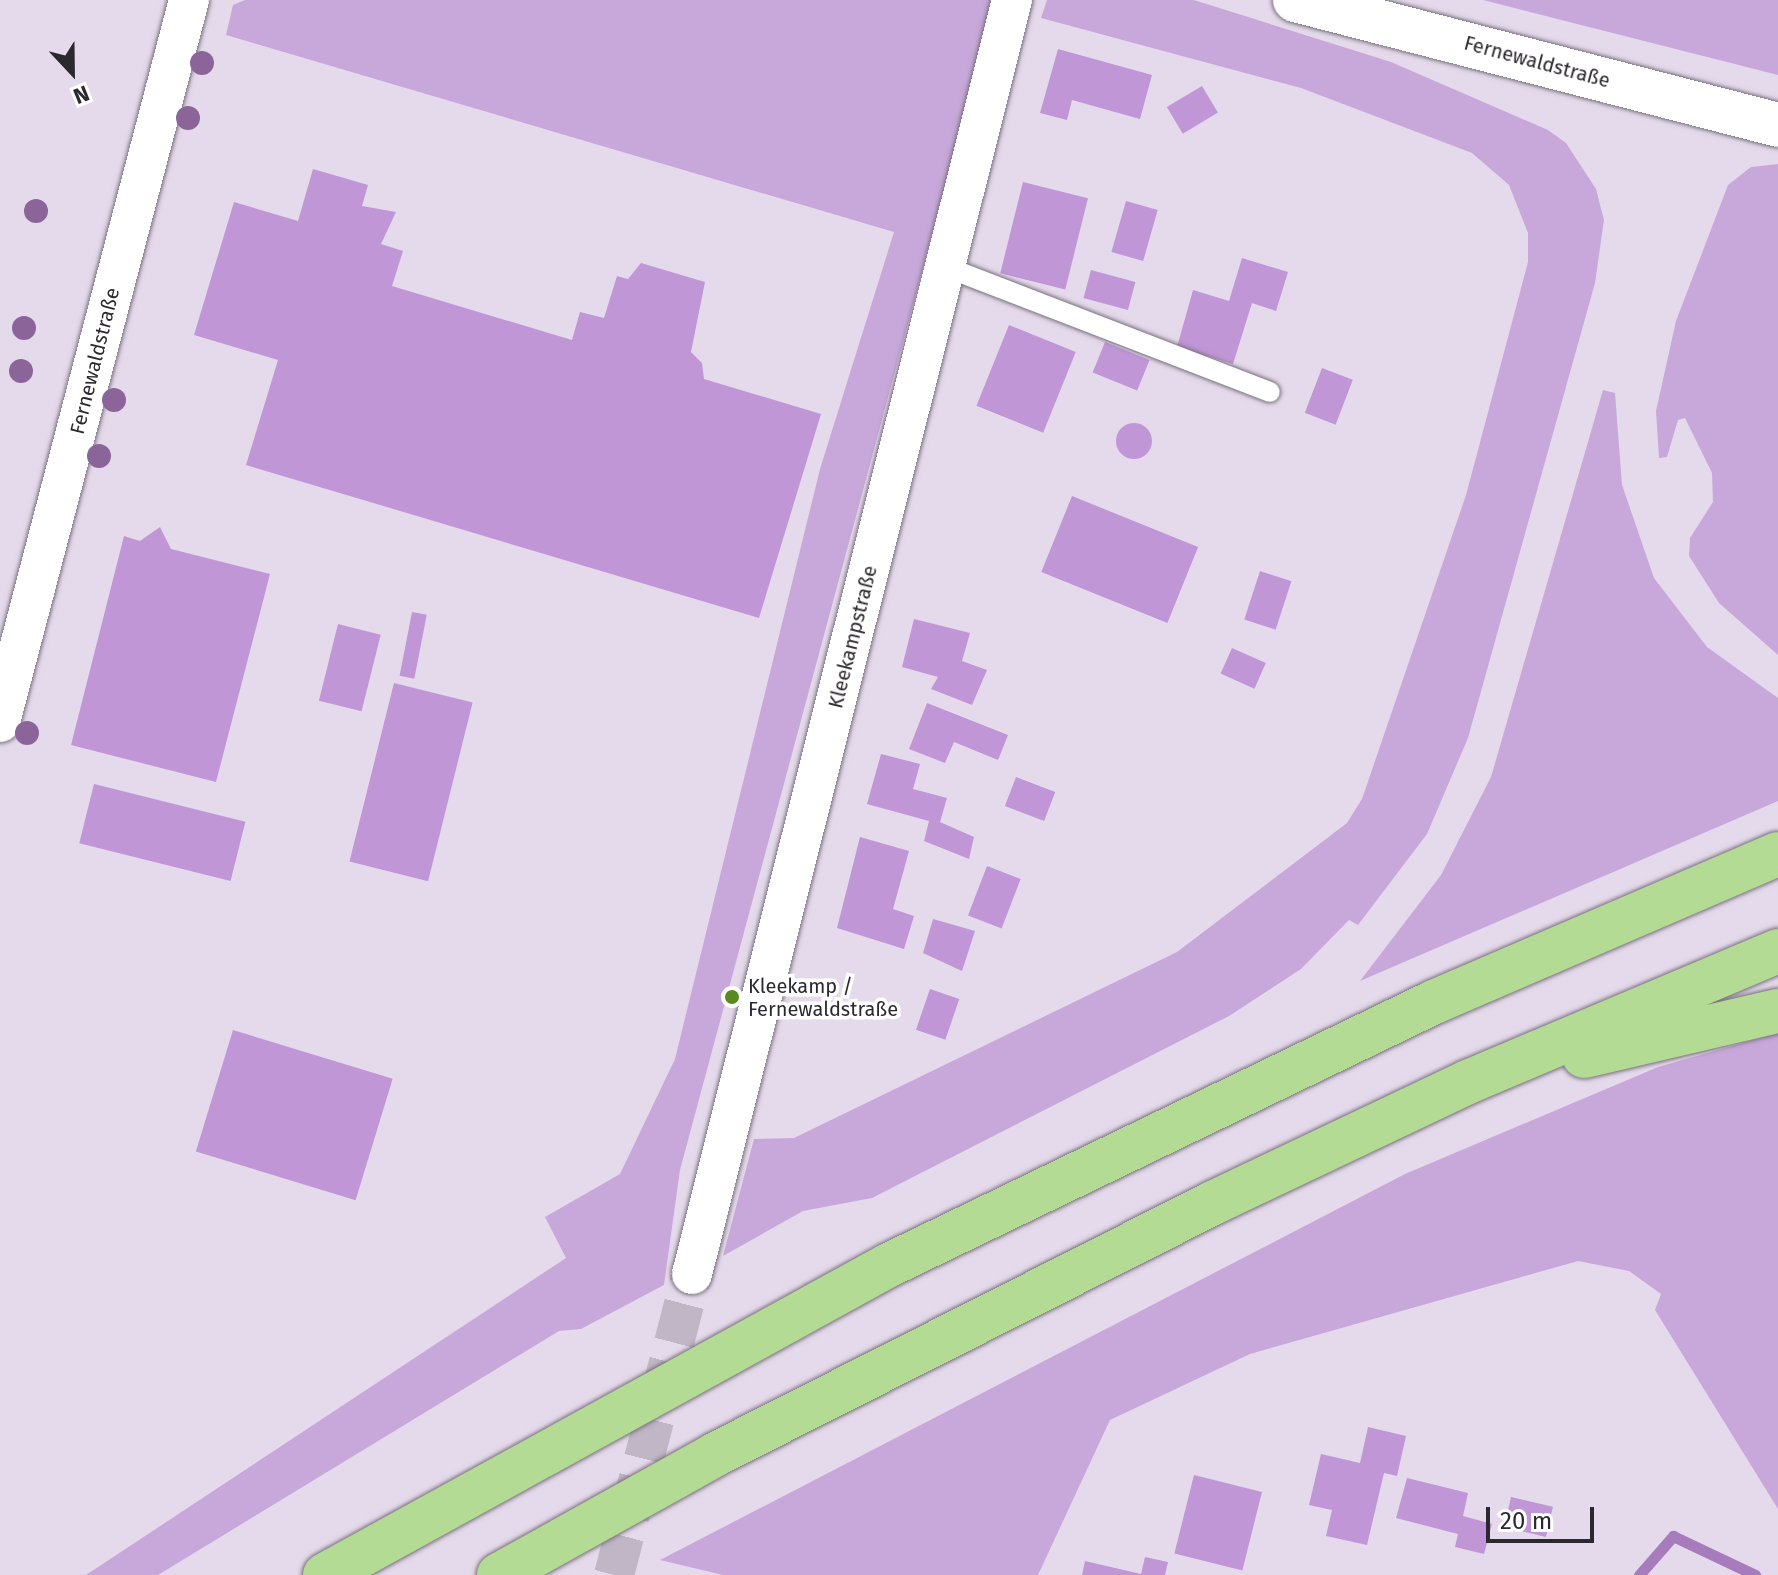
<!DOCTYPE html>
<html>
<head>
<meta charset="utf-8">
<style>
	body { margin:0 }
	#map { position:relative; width:1778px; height:1575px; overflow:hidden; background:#e5daeb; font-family:"Fira Sans",sans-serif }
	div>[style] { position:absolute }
	.green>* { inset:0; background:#c8a8db }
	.stream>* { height:11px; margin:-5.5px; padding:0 5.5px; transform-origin:5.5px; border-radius:5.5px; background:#a67cbc }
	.building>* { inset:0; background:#c096d7; transform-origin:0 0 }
	.round { border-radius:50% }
	.minor-tunnel>* { height:40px; margin-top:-20px; transform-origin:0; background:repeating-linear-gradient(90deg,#c0b6c5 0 40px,transparent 0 60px) }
	.roads { filter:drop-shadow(0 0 2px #79707f) drop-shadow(0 0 2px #79707f) }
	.service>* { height:20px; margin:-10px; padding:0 10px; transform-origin:10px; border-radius:10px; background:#fff }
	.minor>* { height:40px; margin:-20px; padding:0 20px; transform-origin:20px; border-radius:20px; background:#fff }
	.secondary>* { height:44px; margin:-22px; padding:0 22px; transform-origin:22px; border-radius:22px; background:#fff }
	.motorway>* { height:44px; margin:-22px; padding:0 22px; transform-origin:22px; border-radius:22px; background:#b4db93 }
	.trees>* { width:24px; height:24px; margin:-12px; border-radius:50%; background:#8b659a }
	.dots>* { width:22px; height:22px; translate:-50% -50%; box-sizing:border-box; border:4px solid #fff; border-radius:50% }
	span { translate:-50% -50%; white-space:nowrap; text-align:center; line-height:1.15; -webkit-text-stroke:7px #fff; paint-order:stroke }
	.street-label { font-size:20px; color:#2c282f }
	.poi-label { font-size:20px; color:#2c282f }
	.left { translate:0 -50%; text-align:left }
	.north { position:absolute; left:32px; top:32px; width:80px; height:80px; -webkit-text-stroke:6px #fff; paint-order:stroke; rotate:158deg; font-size:22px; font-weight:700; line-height:32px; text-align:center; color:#2c282f }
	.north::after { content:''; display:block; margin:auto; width:28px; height:36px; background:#2c282f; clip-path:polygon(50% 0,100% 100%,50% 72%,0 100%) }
	.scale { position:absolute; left:1486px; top:1507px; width:108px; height:36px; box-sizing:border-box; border:4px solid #2c282f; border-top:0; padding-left:10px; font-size:24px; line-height:28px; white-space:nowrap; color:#2c282f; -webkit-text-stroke:6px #fff; paint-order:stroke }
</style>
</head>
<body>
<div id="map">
	<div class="green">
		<i style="clip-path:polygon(245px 0,995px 0,680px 1170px,664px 1285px,581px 1329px,559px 1331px,158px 1575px,86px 1575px,566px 1258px,545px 1217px,620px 1174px,675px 1059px,820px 469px,894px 232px,226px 35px,233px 5px)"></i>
		<i style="clip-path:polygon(1047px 0,1194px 0,1391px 62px,1548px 130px,1566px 143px,1596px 189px,1604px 220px,1595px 283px,1468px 738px,1427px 834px,1358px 925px,1349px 920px,1301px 969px,1229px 1016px,872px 1198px,803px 1211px,723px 1256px,754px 1139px,794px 1138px,1177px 952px,1347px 823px,1362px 799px,1466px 495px,1528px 262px,1528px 233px,1509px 185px,1472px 153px,1301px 88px,1041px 18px)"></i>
		<i style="clip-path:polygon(1483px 0,1778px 0,1778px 75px)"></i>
		<i style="clip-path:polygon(1778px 164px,1778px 655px,1719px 603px,1689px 556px,1690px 538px,1713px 502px,1712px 473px,1685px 418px,1678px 420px,1667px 457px,1659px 458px,1656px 411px,1676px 321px,1728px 185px,1751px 167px)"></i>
		<i style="clip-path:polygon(1603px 390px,1615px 393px,1622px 485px,1654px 578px,1707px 647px,1778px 698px,1778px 801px,1360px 981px,1441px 875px,1491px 777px)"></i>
		<i style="clip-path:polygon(1778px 1033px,1778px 1509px,1655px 1310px,1661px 1294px,1629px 1271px,1578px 1261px,1250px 1354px,1110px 1420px,1038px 1575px,723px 1575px,660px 1560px,1405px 1174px,1658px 1067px)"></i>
	</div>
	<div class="stream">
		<i style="left:1639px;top:1575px;width:52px;rotate:-48.9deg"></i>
		<i style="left:1673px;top:1536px;width:91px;rotate:25.4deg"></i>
	</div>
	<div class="building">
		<i style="clip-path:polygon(1058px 49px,1152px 75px,1140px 119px,1072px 100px,1067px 120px,1040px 113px)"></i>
		<i style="left:1202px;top:86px;width:31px;height:41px;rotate:59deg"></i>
		<i style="clip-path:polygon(313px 169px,368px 185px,362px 206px,396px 212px,381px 244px,403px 251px,392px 286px,572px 340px,580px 312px,604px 318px,617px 276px,628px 279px,641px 263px,705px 282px,691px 352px,702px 363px,704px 379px,821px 414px,759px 618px,246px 465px,278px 360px,194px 335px,234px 202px,298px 221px)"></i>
		<i style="left:1023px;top:182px;width:67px;height:94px;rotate:14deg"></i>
		<i style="left:1126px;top:201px;width:33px;height:53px;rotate:16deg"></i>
		<i style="clip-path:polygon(1242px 258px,1288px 272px,1276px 311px,1252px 303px,1233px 364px,1177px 347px,1193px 290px,1229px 301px)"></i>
		<i style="left:1091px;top:270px;width:46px;height:29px;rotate:15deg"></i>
		<i style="left:1009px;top:325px;width:72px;height:87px;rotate:22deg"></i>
		<i style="left:1105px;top:342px;width:48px;height:33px;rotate:22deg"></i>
		<i style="left:1322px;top:368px;width:33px;height:48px;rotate:21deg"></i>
		<i class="round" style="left:1116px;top:423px;width:36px;height:36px"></i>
		<i style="left:1072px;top:496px;width:136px;height:82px;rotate:22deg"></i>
		<i style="clip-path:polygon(160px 527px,171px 549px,270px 574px,216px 782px,71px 745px,124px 536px,140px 541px)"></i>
		<i style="left:1260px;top:571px;width:33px;height:51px;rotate:18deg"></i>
		<i style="left:412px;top:612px;width:15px;height:65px;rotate:11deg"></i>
		<i style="clip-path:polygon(914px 619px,970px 633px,962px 661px,987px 670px,972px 705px,931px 689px,938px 677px,902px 667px)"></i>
		<i style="left:338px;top:624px;width:44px;height:79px;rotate:14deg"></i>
		<i style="left:1232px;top:648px;width:37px;height:28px;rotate:24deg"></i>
		<i style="left:394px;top:683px;width:81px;height:184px;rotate:14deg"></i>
		<i style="clip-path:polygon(927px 703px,1008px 735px,998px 760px,954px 742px,945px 763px,909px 749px)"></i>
		<i style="clip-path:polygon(881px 754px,920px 764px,913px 789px,947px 798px,940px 822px,974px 837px,969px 859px,924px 841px,929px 821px,867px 804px)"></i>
		<i style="left:1016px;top:777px;width:42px;height:31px;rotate:21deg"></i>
		<i style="left:94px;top:784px;width:156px;height:61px;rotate:14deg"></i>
		<i style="clip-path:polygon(860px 837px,909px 851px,893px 909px,914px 916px,904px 949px,837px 928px)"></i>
		<i style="left:987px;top:866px;width:36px;height:53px;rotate:21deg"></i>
		<i style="clip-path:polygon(933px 919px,975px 931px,962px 971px,923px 953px)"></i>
		<i style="left:930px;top:989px;width:31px;height:43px;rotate:19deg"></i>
		<i style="left:233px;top:1030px;width:167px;height:127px;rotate:17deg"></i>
		<i style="clip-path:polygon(1368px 1427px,1406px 1436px,1397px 1476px,1384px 1473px,1367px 1545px,1326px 1536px,1332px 1510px,1309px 1505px,1321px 1454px,1360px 1463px)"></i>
		<i style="left:1194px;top:1475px;width:70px;height:81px;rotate:14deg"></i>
		<i style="clip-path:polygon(1407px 1478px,1468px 1493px,1463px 1516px,1492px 1524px,1484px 1554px,1455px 1547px,1458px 1534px,1396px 1518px)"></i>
		<i style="left:1511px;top:1497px;width:43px;height:31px;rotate:13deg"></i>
		<i style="clip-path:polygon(1145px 1557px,1168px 1562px,1165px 1575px,1082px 1575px,1085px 1561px,1141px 1574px)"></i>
	</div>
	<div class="minor-tunnel">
		<i style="left:614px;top:1575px;width:311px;rotate:-75.5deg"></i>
	</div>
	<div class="roads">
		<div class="service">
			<i style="left:946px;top:267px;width:347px;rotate:21.1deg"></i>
		</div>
		<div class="minor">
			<i style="left:0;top:722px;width:746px;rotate:-75.33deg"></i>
			<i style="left:692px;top:1274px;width:1314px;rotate:-75.9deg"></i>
		</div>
		<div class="secondary">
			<i style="left:1295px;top:0;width:499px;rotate:14.5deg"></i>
		</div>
		<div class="motorway">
			<i style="left:1584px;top:1056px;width:199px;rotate:-13.1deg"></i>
			<i style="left:325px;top:1575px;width:644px;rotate:-28.8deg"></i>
			<i style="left:889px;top:1265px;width:605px;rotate:-25.76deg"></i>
			<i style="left:1434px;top:1002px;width:374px;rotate:-23.3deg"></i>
			<i style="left:499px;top:1575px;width:248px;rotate:-29.1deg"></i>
			<i style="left:716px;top:1454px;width:557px;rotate:-26.8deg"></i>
			<i style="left:1213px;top:1203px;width:282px;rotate:-25.4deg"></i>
			<i style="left:1468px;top:1082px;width:337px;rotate:-22.9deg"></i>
		</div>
	</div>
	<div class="trees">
		<i style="left:202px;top:63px"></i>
		<i style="left:188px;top:118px"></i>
		<i style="left:36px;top:211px"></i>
		<i style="left:24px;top:328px"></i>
		<i style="left:21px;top:371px"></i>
		<i style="left:114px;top:400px"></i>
		<i style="left:99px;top:456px"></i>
		<i style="left:27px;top:733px"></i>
	</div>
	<div class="dots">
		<i style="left:732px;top:997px;background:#598a1f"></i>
	</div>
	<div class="street-label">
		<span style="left:1537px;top:62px;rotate:15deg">Fernewaldstraße</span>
		<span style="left:95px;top:361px;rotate:-76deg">Fernewaldstraße</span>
		<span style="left:853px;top:637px;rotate:-76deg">Kleekampstraße</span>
	</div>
	<div class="poi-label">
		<span class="left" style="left:748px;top:998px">Kleekamp /<br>Fernewaldstraße</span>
	</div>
	<div class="north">N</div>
	<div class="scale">20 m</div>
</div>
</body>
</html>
